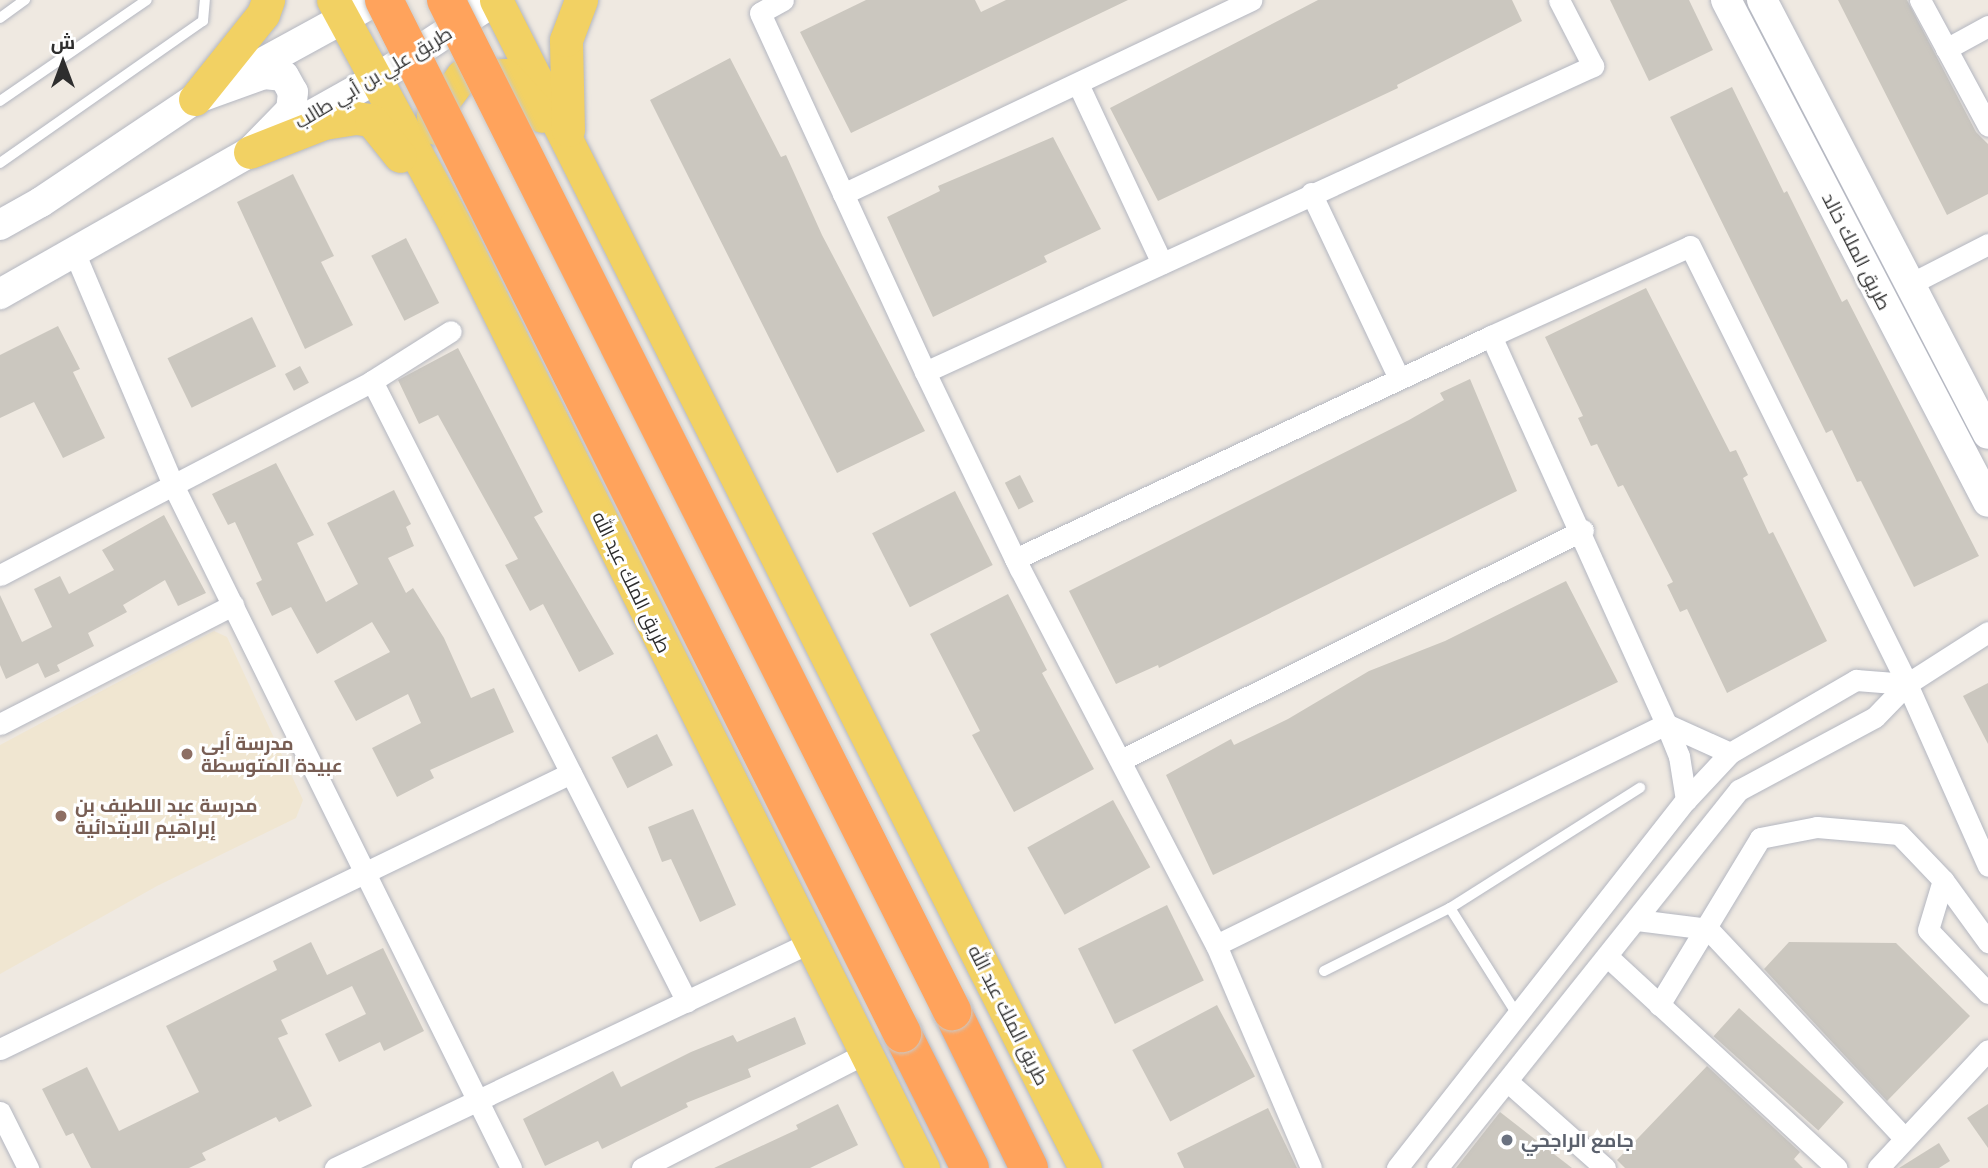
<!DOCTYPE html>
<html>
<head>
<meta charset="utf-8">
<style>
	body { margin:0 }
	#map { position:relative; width:1988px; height:1168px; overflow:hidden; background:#efe9e1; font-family:"Golos Text",Cairo,sans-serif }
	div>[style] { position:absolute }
	.education>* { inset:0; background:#f0e6d1 }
	.building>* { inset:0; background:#cbc7bf; transform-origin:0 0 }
	.roads { filter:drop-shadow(0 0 2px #b4b7c1) drop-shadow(0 0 2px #b4b7c1) }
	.lane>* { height:10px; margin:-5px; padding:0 5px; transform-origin:5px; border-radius:5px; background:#fff }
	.street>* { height:21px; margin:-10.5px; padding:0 10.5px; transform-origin:10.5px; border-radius:10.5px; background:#fff }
	.secondary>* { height:30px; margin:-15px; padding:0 15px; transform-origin:15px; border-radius:15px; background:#fff }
	.primary>* { height:33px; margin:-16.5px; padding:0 16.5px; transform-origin:16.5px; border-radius:16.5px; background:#f2d163 }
	.highway>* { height:38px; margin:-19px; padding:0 19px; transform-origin:19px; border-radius:19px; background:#ffa35c }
	.bridges { filter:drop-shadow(0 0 2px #c9c9c9) drop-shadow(0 0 2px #c9c9c9) }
	.highway-bridge>* { height:38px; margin:-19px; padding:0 19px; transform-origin:19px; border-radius:19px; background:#ffa35c }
	.dots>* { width:19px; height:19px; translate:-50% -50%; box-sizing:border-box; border:4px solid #fff; border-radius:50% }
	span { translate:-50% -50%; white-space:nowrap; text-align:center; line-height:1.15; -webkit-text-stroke:6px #fff; paint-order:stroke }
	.street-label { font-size:19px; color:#2e2e2e }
	.education-label { font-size:19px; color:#785e54; font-weight:700 }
	.left { translate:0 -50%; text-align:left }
	.worship-label { font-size:19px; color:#5b616d; font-weight:700 }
	.north { position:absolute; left:28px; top:28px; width:70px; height:70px; -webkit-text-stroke:5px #fff; paint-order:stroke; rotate:0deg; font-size:19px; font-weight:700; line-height:28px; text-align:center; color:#2e2e2e }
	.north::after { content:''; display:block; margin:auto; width:24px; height:32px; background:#2e2e2e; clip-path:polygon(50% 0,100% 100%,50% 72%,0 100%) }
</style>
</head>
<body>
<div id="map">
	<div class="education">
		<i style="clip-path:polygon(214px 631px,227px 637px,303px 800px,296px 818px,157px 886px,0 974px,0 745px)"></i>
	</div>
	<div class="building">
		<i style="clip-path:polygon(866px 0,975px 0,981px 12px,1006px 0,1128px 0,851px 133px,800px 32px)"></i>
		<i style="clip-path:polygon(1318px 0,1512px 0,1522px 21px,1397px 85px,1398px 88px,1158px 201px,1110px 108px)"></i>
		<i style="clip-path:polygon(1610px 0,1689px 0,1713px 50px,1649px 81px)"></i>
		<i style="clip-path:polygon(1838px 0,1907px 0,1976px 132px,1988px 144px,1988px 194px,1947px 215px)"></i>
		<i style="clip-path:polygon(730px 58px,781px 157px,786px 155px,822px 235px,925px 431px,837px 473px,650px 100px)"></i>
		<i style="clip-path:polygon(1732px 87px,1784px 193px,1787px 191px,1842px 302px,1847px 299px,1979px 556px,1914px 587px,1861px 481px,1857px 482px,1832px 430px,1826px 433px,1670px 117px)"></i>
		<i style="clip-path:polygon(1053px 137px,1101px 229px,1044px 256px,1047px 262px,933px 317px,887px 217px,940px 191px,938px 186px)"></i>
		<i style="clip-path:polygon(293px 174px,334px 256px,321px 262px,353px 325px,305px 349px,237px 202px)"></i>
		<i style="left:406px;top:238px;width:73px;height:39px;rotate:63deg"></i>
		<i style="clip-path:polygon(1646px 288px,1730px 452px,1736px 450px,1748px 475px,1743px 478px,1769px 534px,1773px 532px,1827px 641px,1727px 693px,1687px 609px,1680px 612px,1667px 585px,1673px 582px,1623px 485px,1618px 487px,1597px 444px,1591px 446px,1578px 418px,1583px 416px,1545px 337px)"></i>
		<i style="left:252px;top:317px;width:55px;height:94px;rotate:64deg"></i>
		<i style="clip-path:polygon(58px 326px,80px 369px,73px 372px,105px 438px,63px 458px,34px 402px,0 418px,0 355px)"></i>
		<i style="clip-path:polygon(458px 348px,543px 512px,534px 517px,614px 654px,579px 672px,543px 604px,530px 611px,505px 565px,518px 559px,438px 415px,419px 424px,398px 380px)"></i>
		<i style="left:300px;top:366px;width:19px;height:17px;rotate:62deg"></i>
		<i style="clip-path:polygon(1470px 379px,1517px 491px,1159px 668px,1158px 665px,1116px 684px,1069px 591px,1409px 420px,1444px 400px,1440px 393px)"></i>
		<i style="clip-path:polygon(276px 463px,314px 535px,297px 543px,326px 602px,358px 584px,327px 523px,394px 490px,411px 524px,406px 527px,414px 546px,388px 558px,406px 593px,413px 588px,444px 638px,471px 698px,494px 688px,514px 732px,430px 770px,434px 778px,397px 797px,372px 748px,421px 723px,408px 694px,356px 721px,334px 681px,390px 652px,372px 622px,317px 654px,291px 607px,272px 616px,256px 583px,262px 580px,235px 522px,228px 525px,212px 494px)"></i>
		<i style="left:1020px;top:475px;width:30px;height:17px;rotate:63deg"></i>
		<i style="left:955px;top:491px;width:83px;height:93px;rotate:63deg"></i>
		<i style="clip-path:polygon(164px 515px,206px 593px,178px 606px,165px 580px,123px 605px,127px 612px,88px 633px,94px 646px,57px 665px,60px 671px,45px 678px,38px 663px,6px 679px,0 665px,0 595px,22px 642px,52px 627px,34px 589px,60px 576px,69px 594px,114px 570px,102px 550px)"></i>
		<i style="clip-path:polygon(1566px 581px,1618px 682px,1213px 875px,1166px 775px,1231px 739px,1234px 745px,1288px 719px,1369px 671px,1445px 641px)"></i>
		<i style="clip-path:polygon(1008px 594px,1047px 670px,1042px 673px,1094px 769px,1014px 812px,972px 735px,980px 731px,930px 634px)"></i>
		<i style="clip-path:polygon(1988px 683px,1988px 744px,1963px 696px)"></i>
		<i style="left:657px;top:734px;width:35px;height:51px;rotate:63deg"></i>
		<i style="left:1113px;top:800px;width:77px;height:98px;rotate:61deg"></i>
		<i style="clip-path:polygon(693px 809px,736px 905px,700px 922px,671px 859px,662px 862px,648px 827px)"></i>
		<i style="left:1167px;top:905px;width:84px;height:99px;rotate:64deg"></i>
		<i style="clip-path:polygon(311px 942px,327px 975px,383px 948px,424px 1031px,384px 1051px,380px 1042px,339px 1062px,325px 1034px,366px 1014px,352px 986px,281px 1020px,288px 1034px,278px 1038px,312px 1106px,279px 1122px,276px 1117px,202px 1153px,206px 1160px,189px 1168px,91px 1168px,73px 1133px,66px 1136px,42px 1089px,87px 1067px,119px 1131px,199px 1092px,166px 1026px,277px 970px,273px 961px)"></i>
		<i style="clip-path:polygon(1789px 942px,1896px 943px,1970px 1016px,1887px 1101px,1764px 969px)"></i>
		<i style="left:1217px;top:1005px;width:81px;height:96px;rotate:62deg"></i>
		<i style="left:1739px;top:1008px;width:141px;height:38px;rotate:42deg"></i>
		<i style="clip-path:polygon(795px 1017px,806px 1044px,748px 1069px,751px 1077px,686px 1103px,688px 1107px,602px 1149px,598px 1141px,545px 1166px,523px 1119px,613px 1071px,621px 1087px,691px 1052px,733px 1035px,737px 1042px)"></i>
		<i style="clip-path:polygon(1707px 1066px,1800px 1152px,1794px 1159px,1803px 1168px,1625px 1168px,1617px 1160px)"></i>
		<i style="clip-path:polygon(838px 1104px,858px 1145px,810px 1168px,714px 1168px,798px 1129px,796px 1125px)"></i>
		<i style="clip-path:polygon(1988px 1104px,1988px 1148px,1967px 1118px)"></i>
		<i style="clip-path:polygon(1268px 1108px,1297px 1168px,1184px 1168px,1177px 1153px)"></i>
		<i style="clip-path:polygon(1500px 1112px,1572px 1168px,1456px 1168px)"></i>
		<i style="clip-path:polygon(1939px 1143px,1950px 1161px,1939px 1168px,1899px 1168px)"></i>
	</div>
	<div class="roads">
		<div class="lane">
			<i style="left:0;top:18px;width:31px;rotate:-36deg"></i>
			<i style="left:0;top:101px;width:178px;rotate:-34.5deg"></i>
			<i style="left:0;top:163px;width:248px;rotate:-35deg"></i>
			<i style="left:203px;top:21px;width:21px;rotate:-85deg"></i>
			<i style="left:1450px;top:908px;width:124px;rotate:57.8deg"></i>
			<i style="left:1324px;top:971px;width:141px;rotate:-26.6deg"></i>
			<i style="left:1450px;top:908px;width:225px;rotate:-32.3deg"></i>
		</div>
		<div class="street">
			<i style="left:783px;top:0;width:26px;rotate:151deg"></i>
			<i style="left:760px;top:13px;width:395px;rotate:65.3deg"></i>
			<i style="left:925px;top:372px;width:735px;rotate:-24.61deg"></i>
			<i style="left:1593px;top:66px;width:74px;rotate:-117.3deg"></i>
			<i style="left:1920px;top:0;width:143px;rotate:61.6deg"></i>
			<i style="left:1946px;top:49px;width:48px;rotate:-28.7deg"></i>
			<i style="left:1078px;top:84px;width:198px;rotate:64.9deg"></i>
			<i style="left:1311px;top:193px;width:205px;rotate:64.6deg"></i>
			<i style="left:843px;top:194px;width:452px;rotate:-25.4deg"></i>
			<i style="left:75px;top:254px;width:251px;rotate:67deg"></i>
			<i style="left:173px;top:485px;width:762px;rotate:63.67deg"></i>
			<i style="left:1910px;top:284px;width:88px;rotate:-27.1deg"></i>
			<i style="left:1491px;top:336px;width:218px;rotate:-24.3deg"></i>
			<i style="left:1690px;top:246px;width:489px;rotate:63.6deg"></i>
			<i style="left:1907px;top:684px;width:199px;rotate:66deg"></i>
			<i style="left:925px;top:372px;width:219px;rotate:64.3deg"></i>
			<i style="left:1020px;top:569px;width:424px;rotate:62.5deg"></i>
			<i style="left:1216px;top:945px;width:242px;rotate:66.9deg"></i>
			<i style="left:372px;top:381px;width:696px;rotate:63.1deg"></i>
			<i style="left:1015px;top:559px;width:526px;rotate:-25.1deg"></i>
			<i style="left:1491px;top:336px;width:426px;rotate:65.7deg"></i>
			<i style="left:1666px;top:724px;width:501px;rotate:153.84deg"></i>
			<i style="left:0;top:575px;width:420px;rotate:-27.5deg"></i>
			<i style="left:372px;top:381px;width:93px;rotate:-32.3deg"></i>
			<i style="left:0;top:724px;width:262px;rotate:-27.1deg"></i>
			<i style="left:1666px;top:724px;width:35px;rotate:68deg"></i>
			<i style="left:1679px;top:756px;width:45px;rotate:81deg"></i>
			<i style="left:1666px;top:724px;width:70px;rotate:24.4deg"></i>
			<i style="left:1121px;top:760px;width:516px;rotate:-26.47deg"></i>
			<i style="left:1943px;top:880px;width:52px;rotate:106.7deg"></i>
			<i style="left:1928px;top:930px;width:87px;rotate:46.4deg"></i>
			<i style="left:1637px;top:920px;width:72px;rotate:7.2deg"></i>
			<i style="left:1708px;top:929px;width:285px;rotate:46.8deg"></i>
			<i style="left:1608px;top:957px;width:311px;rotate:42.7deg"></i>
			<i style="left:1659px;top:1005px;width:195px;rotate:-58.8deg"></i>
			<i style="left:1760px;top:838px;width:58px;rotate:-10.9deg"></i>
			<i style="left:1817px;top:827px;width:82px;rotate:4.9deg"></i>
			<i style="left:1899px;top:834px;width:64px;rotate:46.3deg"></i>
			<i style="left:1943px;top:880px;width:77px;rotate:54deg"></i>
			<i style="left:0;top:1049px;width:634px;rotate:-25.8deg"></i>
			<i style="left:1507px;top:1081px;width:131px;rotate:41.6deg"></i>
			<i style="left:0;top:1112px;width:63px;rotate:63.4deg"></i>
			<i style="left:335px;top:1168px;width:527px;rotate:-25.4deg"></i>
			<i style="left:642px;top:1168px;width:252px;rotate:-27.2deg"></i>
			<i style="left:1397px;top:1168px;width:468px;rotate:-51.9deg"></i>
			<i style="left:1686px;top:800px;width:64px;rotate:-46.9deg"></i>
			<i style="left:1730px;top:753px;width:146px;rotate:-30.1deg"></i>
			<i style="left:1856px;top:680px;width:51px;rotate:4.5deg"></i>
			<i style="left:1437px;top:1168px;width:484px;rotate:-51.4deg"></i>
			<i style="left:1739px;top:790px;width:154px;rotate:-28.2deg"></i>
			<i style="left:1875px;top:717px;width:46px;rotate:-45.9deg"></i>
			<i style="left:1907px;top:684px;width:96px;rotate:-32.7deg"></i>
			<i style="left:1878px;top:1168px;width:161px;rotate:-47deg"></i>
		</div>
		<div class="secondary">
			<i style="left:1726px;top:0;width:566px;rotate:62.44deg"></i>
			<i style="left:1762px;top:0;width:489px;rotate:62.5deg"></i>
			<i style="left:242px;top:74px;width:154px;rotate:-28.7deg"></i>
			<i style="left:292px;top:126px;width:96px;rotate:-29.2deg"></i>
			<i style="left:376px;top:79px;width:144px;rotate:-33.4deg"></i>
			<i style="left:0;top:225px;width:47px;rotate:-29.3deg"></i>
			<i style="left:41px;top:202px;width:185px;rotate:-33.8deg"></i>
			<i style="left:195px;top:99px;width:73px;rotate:-19.9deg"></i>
			<i style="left:264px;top:74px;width:20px;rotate:6deg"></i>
			<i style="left:284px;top:76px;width:18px;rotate:61deg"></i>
			<i style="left:293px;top:92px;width:18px;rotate:96deg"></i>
			<i style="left:291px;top:110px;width:59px;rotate:134.3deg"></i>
			<i style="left:250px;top:152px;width:288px;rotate:150.4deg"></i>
		</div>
		<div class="primary">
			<i style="left:333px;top:0;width:256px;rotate:61.5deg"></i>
			<i style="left:455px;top:225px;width:1053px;rotate:63.61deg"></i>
			<i style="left:496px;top:0;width:1308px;rotate:63.24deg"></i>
			<i style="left:195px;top:99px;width:109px;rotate:-51.3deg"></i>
			<i style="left:263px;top:14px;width:15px;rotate:-70deg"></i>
			<i style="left:436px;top:128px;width:13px;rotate:-103deg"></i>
			<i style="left:433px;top:115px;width:49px;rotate:-53.4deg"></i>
			<i style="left:462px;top:76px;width:43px;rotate:-1.3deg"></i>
			<i style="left:505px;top:75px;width:55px;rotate:47.9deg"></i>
			<i style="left:568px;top:130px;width:90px;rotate:-91.3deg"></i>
			<i style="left:566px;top:40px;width:43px;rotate:-69.4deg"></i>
			<i style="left:250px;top:152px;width:79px;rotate:-21.4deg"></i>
			<i style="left:324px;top:123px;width:32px;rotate:-9deg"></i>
			<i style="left:356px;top:118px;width:15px;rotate:8deg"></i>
			<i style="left:371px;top:120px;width:46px;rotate:51.1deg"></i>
		</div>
		<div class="highway">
			<i style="left:952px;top:1011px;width:175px;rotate:63.9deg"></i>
			<i style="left:902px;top:1033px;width:151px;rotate:63.3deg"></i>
		</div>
	</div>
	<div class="bridges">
		<div class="highway-bridge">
			<i style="left:384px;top:0;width:1156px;rotate:63.37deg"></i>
			<i style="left:446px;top:0;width:1131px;rotate:63.41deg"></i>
		</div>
	</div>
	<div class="dots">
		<i style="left:187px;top:754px;background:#8d6e63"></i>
		<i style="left:61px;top:816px;background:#8d6e63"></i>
		<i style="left:1507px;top:1140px;background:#6b7280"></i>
	</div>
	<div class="street-label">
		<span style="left:373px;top:77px;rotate:-31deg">طريق علي بن أبي طالب</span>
		<span style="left:1857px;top:251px;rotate:63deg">طريق الملك خالد</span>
		<span style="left:632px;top:582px;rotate:64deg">طريق الملك عبد الله</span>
		<span style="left:1009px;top:1015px;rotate:63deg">طريق الملك عبد الله</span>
	</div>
	<div class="education-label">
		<span class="left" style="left:201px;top:754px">مدرسة أبي<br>عبيدة المتوسطة</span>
		<span class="left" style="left:75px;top:816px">مدرسة عبد اللطيف بن<br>إبراهيم الابتدائية</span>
	</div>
	<div class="worship-label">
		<span class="left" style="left:1521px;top:1140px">جامع الراجحي</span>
	</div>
	<div class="north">ش</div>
</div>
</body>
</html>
